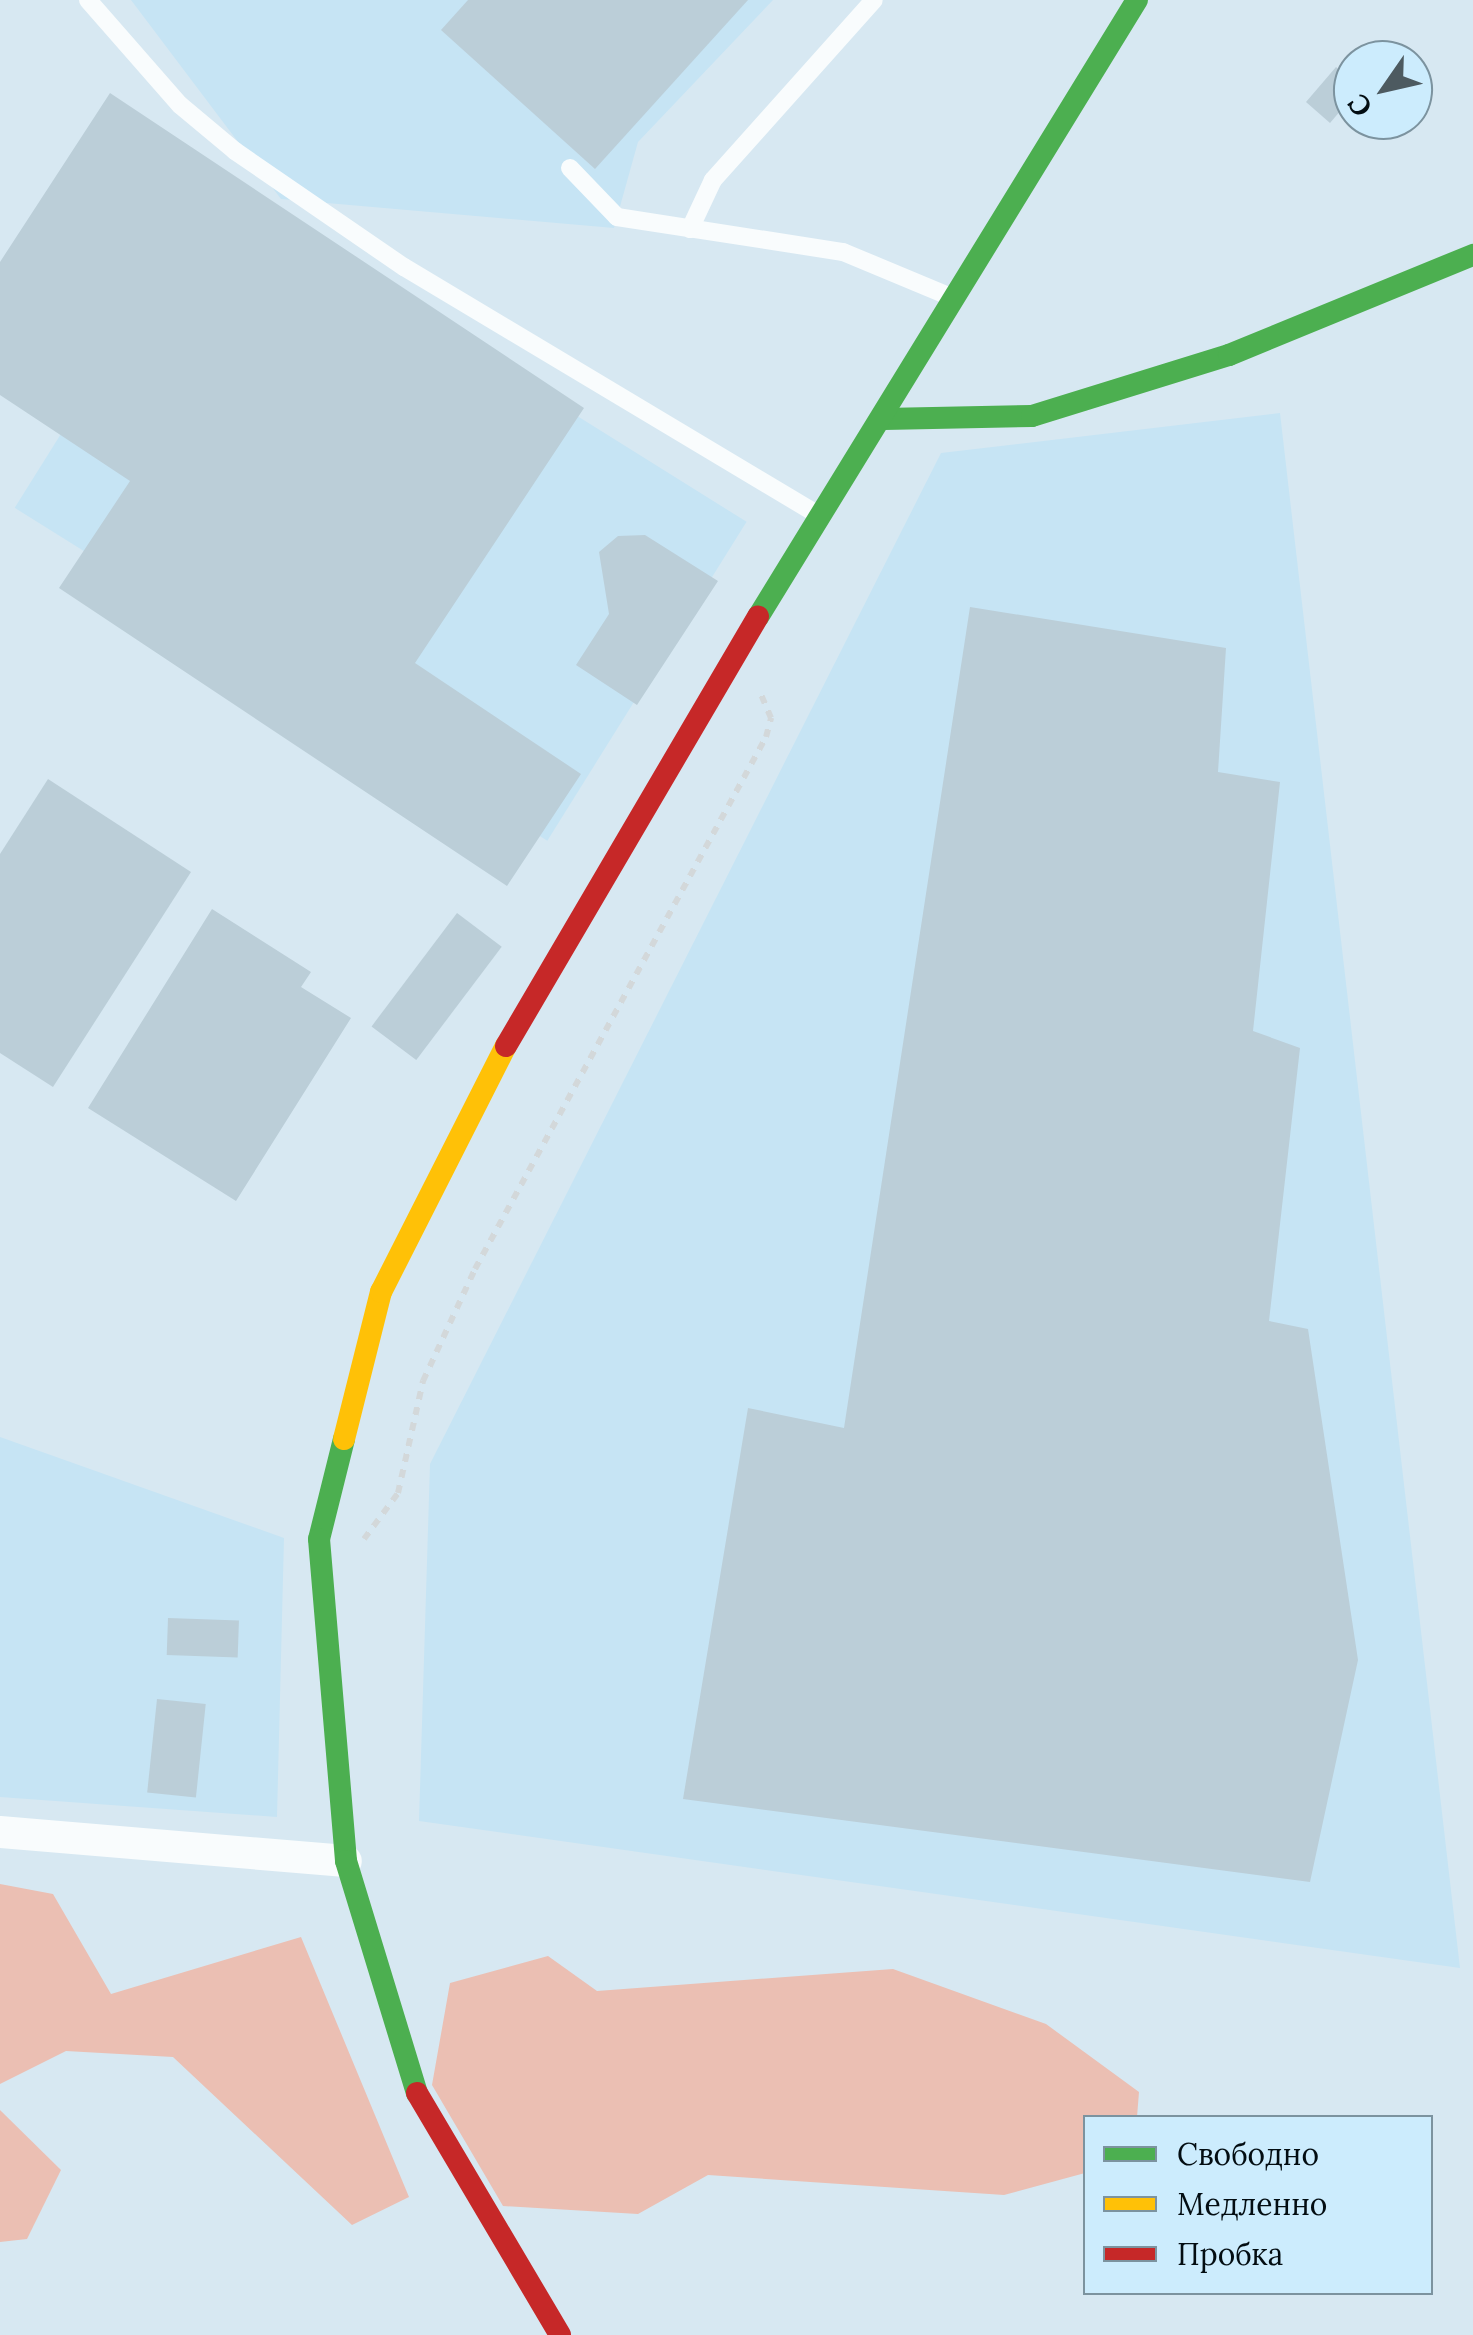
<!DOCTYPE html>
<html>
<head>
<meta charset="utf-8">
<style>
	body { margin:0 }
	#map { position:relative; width:1473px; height:2335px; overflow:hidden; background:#d7e8f2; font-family:Lora,serif }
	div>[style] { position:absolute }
	.built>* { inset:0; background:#c6e4f4; transform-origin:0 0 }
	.green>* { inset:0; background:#ebbfb3 }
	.building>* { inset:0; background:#bbced8; transform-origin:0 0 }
	.path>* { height:6px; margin-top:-3px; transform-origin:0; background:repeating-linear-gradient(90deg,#d3d8da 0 8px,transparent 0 16px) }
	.lane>* { height:18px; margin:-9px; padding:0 9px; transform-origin:9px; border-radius:9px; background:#f9fcfd }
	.street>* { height:32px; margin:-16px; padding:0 16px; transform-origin:16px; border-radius:16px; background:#f9fcfd }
	.fast>* { height:22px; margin:-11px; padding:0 11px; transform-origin:11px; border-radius:11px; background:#4caf50 }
	.slow>* { height:22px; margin:-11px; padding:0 11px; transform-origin:11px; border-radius:11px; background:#ffc107 }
	.jam>* { height:22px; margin:-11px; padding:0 11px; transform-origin:11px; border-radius:11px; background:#c62828 }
	span { translate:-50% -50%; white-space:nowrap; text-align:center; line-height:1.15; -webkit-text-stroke:9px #ccecfd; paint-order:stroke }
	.legend { position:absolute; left:1083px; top:2115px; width:350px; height:180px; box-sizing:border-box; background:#ccecfd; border:2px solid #7c939f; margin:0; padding:12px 18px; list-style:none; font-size:30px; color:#030d12 }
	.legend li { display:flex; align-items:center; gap:20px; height:50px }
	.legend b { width:50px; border:2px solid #7c939f }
	.north { position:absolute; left:1333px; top:40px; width:100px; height:100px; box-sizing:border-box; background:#ccecfd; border:2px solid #7c939f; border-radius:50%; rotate:236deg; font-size:28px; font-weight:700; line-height:40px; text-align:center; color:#030d12 }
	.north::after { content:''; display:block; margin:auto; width:35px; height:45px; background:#4d5a60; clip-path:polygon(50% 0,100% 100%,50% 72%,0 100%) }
</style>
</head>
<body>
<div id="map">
	<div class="built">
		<i style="clip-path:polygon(131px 0,773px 0,638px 142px,614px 228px,281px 199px)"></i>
		<i style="left:214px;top:189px;width:628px;height:376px;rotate:32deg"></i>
		<i style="clip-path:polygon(1280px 413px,1460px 1968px,419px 1821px,430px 1464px,941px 453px)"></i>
		<i style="clip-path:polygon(0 1437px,284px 1538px,277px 1817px,0 1797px)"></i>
	</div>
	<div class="green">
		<i style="clip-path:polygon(0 1884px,53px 1894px,111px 1994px,301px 1937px,409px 2197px,352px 2225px,173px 2057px,66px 2051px,0 2084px)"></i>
		<i style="clip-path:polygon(548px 1956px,597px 1991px,893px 1969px,1046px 2024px,1139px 2092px,1137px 2117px,1086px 2118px,1085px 2173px,1004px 2195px,708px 2175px,638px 2214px,503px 2206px,432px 2085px,450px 1983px)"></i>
		<i style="clip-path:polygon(0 2110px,61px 2170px,27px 2239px,0 2242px)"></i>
	</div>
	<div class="building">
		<i style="clip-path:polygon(468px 0,748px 0,595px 169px,441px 30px)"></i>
		<i style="clip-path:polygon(1376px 42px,1389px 60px,1353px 60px,1353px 70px,1348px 62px)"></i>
		<i style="clip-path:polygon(1336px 67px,1353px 82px,1353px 96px,1330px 123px,1306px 102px)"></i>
		<i style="clip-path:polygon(110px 93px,584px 408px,415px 663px,581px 774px,507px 886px,59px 588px,130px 481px,0 395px,0 262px)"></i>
		<i style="clip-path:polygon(645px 535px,718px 581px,637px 705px,576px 665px,609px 614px,599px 552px,618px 536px)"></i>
		<i style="clip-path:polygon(970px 607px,1226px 648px,1218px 772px,1280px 782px,1253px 1031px,1300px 1048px,1269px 1321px,1308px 1329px,1358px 1660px,1310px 1882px,683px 1799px,748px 1408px,844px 1428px)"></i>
		<i style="clip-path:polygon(48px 779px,191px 872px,53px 1087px,0 1053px,0 854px)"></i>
		<i style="clip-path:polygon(212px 909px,311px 972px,301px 987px,351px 1018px,236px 1201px,88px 1108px)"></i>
		<i style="left:457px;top:913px;width:56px;height:142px;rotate:37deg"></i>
		<i style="left:168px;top:1618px;width:71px;height:37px;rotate:2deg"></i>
		<i style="left:157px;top:1699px;width:49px;height:94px;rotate:6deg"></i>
	</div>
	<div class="path">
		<i style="left:364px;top:1539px;width:57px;rotate:-53.5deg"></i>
		<i style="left:398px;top:1493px;width:115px;rotate:-77.4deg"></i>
		<i style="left:423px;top:1381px;width:123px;rotate:-65.1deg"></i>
		<i style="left:475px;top:1269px;width:606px;rotate:-61.32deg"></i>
		<i style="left:766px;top:737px;width:20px;rotate:-75deg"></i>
		<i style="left:771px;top:718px;width:30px;rotate:-113deg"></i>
	</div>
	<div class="lane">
		<i style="left:88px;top:0;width:140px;rotate:48.8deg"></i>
		<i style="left:180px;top:105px;width:72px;rotate:39.9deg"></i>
		<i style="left:235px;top:151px;width:205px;rotate:34.5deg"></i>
		<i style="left:404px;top:267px;width:483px;rotate:30.9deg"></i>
		<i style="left:570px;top:168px;width:68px;rotate:46.2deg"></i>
		<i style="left:617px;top:217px;width:229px;rotate:8.8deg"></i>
		<i style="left:843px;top:252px;width:117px;rotate:22.6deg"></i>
		<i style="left:690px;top:229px;width:54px;rotate:-64.9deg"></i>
		<i style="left:713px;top:180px;width:241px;rotate:-48.2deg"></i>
	</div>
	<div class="street">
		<i style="left:0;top:1832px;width:347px;rotate:4.8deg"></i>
	</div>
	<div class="fast">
		<i style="left:884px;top:419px;width:148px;rotate:-1.2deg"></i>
		<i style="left:1032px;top:416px;width:206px;rotate:-17.2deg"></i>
		<i style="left:1229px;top:355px;width:264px;rotate:-22.3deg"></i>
		<i style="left:758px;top:617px;width:724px;rotate:-58.44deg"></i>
		<i style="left:344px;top:1439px;width:103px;rotate:104deg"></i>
		<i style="left:319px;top:1539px;width:323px;rotate:85.2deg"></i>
		<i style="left:346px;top:1861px;width:243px;rotate:73deg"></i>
	</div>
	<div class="slow">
		<i style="left:344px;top:1439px;width:152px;rotate:-75.9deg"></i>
		<i style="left:381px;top:1292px;width:276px;rotate:-63.1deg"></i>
	</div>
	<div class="jam">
		<i style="left:506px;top:1046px;width:498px;rotate:-59.6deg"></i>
		<i style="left:417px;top:2093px;width:281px;rotate:59.4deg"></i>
	</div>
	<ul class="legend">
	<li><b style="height:12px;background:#4caf50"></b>Свободно</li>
	<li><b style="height:12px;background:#ffc107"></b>Медленно</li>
	<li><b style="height:12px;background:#c62828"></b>Пробка</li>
	</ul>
	<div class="north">С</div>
</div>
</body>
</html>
